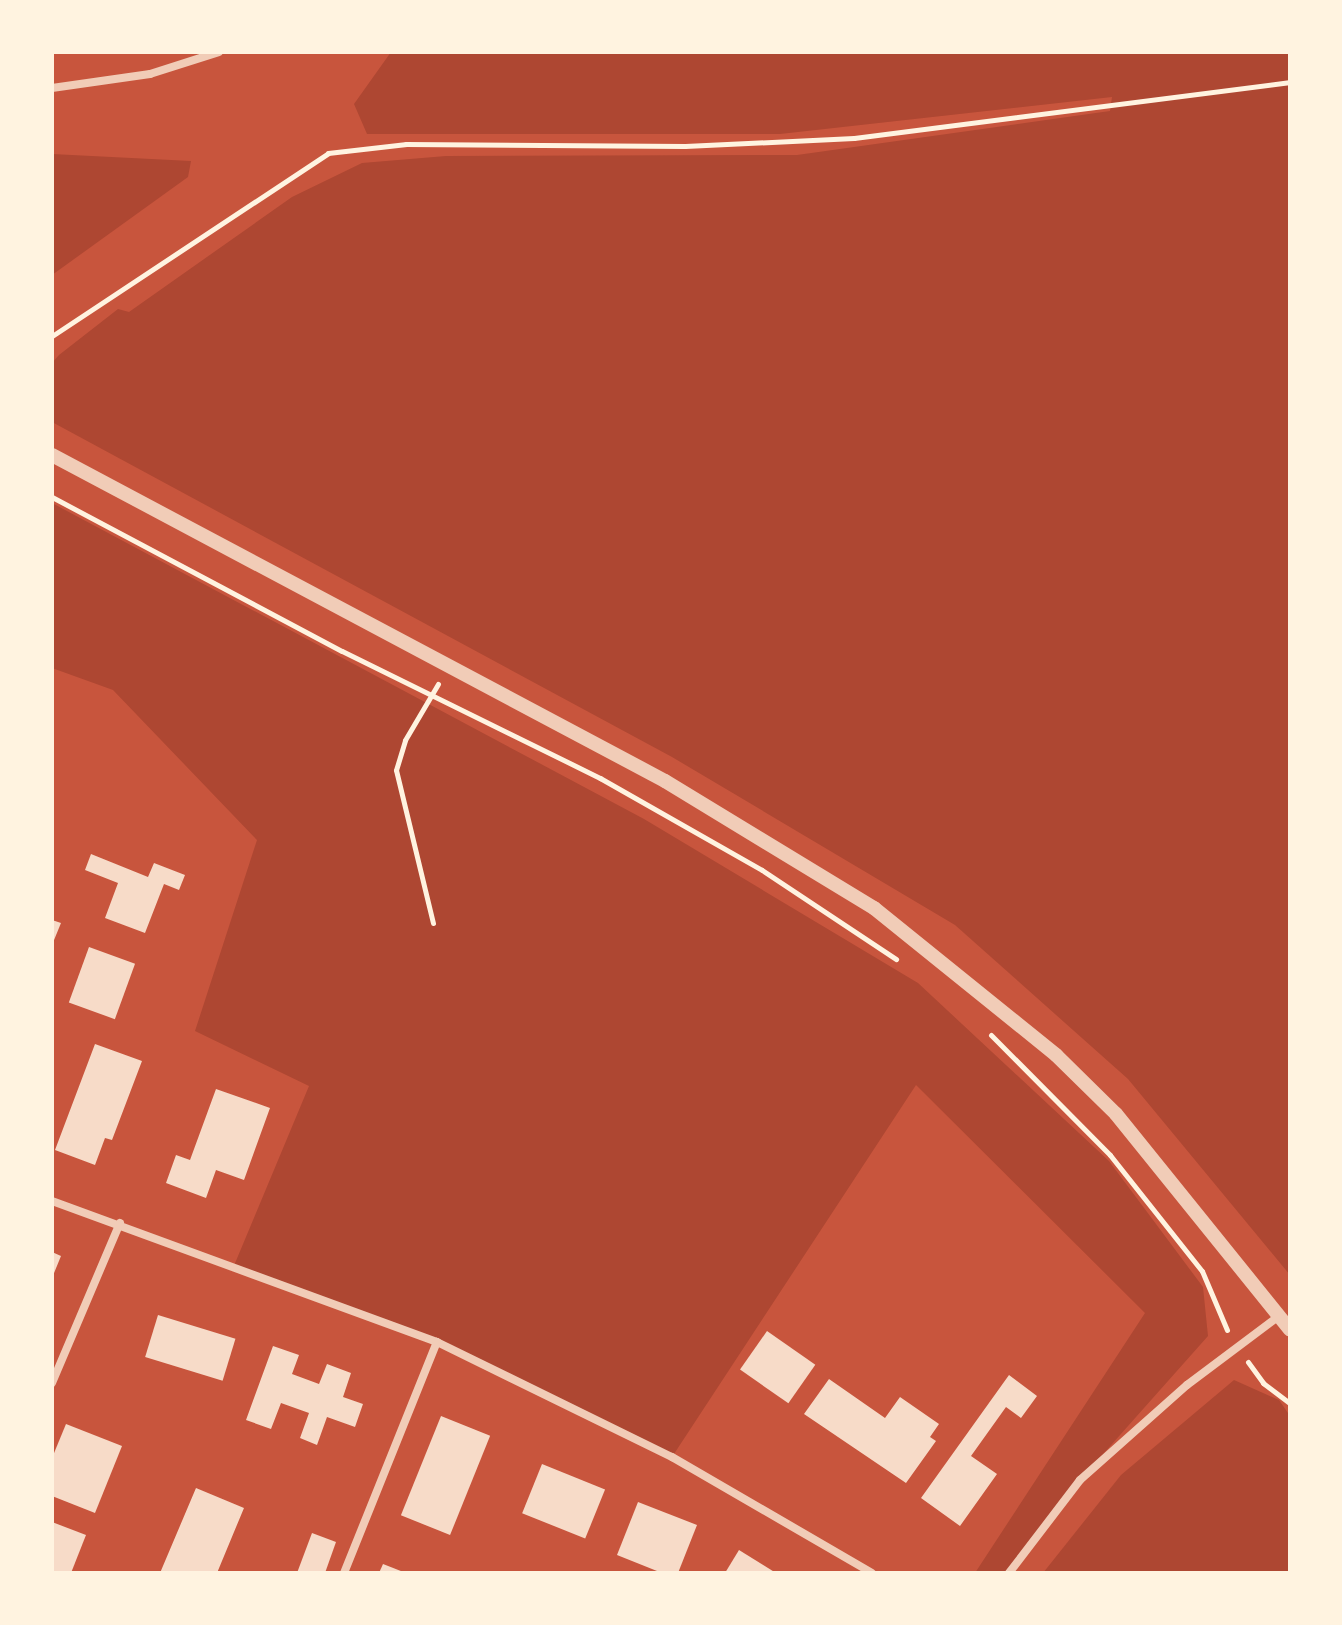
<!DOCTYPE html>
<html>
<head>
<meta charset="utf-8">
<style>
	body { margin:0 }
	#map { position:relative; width:1342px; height:1625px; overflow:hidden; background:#c8553d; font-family:"DejaVu Sans",sans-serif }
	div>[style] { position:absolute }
	.green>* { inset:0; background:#ae4732 }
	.building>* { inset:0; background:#f7dbc8; transform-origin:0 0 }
	.path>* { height:5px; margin:-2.5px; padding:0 2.5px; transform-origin:2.5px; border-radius:2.5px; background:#fff3e0 }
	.minor>* { height:8px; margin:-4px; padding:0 4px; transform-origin:4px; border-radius:4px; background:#f1ccb7 }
	.tertiary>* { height:14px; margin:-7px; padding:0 7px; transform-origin:7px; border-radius:7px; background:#f1ccb7 }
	span { translate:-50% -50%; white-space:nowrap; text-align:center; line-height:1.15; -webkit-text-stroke:8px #fff3e0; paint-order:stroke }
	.frame { position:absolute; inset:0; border:54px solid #fff3e0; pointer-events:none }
</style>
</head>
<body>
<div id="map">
	<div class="green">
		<i style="clip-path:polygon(391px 52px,1290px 52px,1290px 1275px,1128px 1079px,955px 925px,672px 757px,52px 422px,52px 363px,59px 355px,118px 309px,129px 312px,292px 197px,362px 163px,446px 156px,797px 155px,1110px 111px,1112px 97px,780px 134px,367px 134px,354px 104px)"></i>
		<i style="clip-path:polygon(52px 154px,191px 161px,188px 177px,52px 275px)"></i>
		<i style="clip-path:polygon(52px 503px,644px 819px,918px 983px,1109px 1161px,1203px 1287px,1208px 1336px,1080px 1480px,1009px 1573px,975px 1573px,1145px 1313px,916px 1085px,672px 1457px,437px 1342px,233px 1268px,309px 1086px,195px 1031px,257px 840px,113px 690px,52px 668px)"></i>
		<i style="clip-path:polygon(1234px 1380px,1279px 1400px,1290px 1416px,1290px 1573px,1043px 1573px,1121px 1475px)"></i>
	</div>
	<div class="building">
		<i style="clip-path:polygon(91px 854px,148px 877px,154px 863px,185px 875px,179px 890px,164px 884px,145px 933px,105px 918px,118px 883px,85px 870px)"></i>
		<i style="clip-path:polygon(52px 920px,61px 923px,52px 945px)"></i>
		<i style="left:89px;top:947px;width:49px;height:59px;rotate:20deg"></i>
		<i style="clip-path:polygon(95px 1044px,142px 1061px,112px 1140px,105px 1138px,95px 1165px,55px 1150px)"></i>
		<i style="clip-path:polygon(216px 1089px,270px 1108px,244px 1180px,216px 1170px,206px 1198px,166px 1183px,176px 1155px,190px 1160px)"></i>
		<i style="clip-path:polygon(52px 1252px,61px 1256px,52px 1278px)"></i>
		<i style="left:158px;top:1315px;width:81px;height:44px;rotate:17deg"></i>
		<i style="left:767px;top:1331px;width:59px;height:47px;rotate:35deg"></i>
		<i style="clip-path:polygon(273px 1346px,299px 1355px,292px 1374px,319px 1384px,327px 1364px,351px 1373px,343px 1397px,363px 1404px,355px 1427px,327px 1417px,317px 1445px,300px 1438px,309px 1413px,281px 1403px,271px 1429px,246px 1420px)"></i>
		<i style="clip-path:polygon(1009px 1375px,1037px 1396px,1021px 1418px,1006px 1407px,971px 1456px,997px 1474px,960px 1526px,921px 1498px)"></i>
		<i style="clip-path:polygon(829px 1379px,885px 1418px,900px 1397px,939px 1424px,930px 1437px,936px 1441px,906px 1483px,804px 1414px)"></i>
		<i style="left:441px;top:1416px;width:53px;height:107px;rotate:22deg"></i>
		<i style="clip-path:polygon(66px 1424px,122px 1446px,95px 1513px,52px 1496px,52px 1458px)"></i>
		<i style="left:542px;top:1464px;width:68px;height:53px;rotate:22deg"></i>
		<i style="clip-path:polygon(196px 1488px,244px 1508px,234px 1532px,217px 1573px,160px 1573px)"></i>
		<i style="clip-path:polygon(638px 1502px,697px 1525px,678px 1573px,662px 1573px,617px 1555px)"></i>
		<i style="clip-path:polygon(52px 1522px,86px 1535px,71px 1573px,52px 1573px)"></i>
		<i style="clip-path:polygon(312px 1533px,336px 1542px,325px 1573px,297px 1573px)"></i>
		<i style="clip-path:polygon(739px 1550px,776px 1573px,725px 1573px)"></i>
		<i style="clip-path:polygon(383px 1564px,406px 1573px,379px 1573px)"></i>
	</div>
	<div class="path">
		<i style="left:52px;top:336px;width:331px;rotate:-33.5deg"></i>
		<i style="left:328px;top:153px;width:79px;rotate:-6.6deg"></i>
		<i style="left:406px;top:144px;width:279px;rotate:0.4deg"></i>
		<i style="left:685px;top:146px;width:169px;rotate:-2.7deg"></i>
		<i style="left:854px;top:138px;width:440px;rotate:-7.3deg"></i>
		<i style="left:52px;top:497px;width:328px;rotate:28deg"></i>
		<i style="left:342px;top:651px;width:288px;rotate:26.2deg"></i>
		<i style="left:600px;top:778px;width:186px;rotate:29.6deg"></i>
		<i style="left:762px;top:870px;width:161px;rotate:33.6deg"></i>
		<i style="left:433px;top:923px;width:157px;rotate:-103.6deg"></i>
		<i style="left:396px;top:770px;width:31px;rotate:-73deg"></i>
		<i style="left:405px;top:740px;width:65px;rotate:-59.5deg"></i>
		<i style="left:991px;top:1035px;width:169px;rotate:45.2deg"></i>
		<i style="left:1110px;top:1155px;width:148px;rotate:51.6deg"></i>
		<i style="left:1202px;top:1271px;width:64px;rotate:67deg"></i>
		<i style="left:1248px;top:1362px;width:26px;rotate:54deg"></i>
		<i style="left:1263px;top:1383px;width:34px;rotate:37deg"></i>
	</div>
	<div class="minor">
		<i style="left:52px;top:88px;width:99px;rotate:-8.1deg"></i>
		<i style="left:150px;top:74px;width:72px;rotate:-17.7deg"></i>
		<i style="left:52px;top:1201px;width:410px;rotate:20.1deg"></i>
		<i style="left:437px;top:1342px;width:262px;rotate:26.1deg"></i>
		<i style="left:672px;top:1457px;width:231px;rotate:30.1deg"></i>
		<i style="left:52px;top:1383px;width:174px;rotate:-67deg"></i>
		<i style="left:344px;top:1573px;width:249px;rotate:-68.1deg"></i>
		<i style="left:1009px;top:1573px;width:117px;rotate:-52.6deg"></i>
		<i style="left:1080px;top:1480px;width:143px;rotate:-41.6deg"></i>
		<i style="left:1187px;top:1385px;width:115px;rotate:-36.9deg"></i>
	</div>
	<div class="tertiary">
		<i style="left:52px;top:455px;width:694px;rotate:28deg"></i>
		<i style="left:665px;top:781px;width:245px;rotate:31.3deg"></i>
		<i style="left:874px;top:908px;width:234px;rotate:38.9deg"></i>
		<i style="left:1056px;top:1055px;width:84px;rotate:44.5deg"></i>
		<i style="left:1116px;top:1114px;width:277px;rotate:51.1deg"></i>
	</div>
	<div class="frame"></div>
</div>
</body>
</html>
